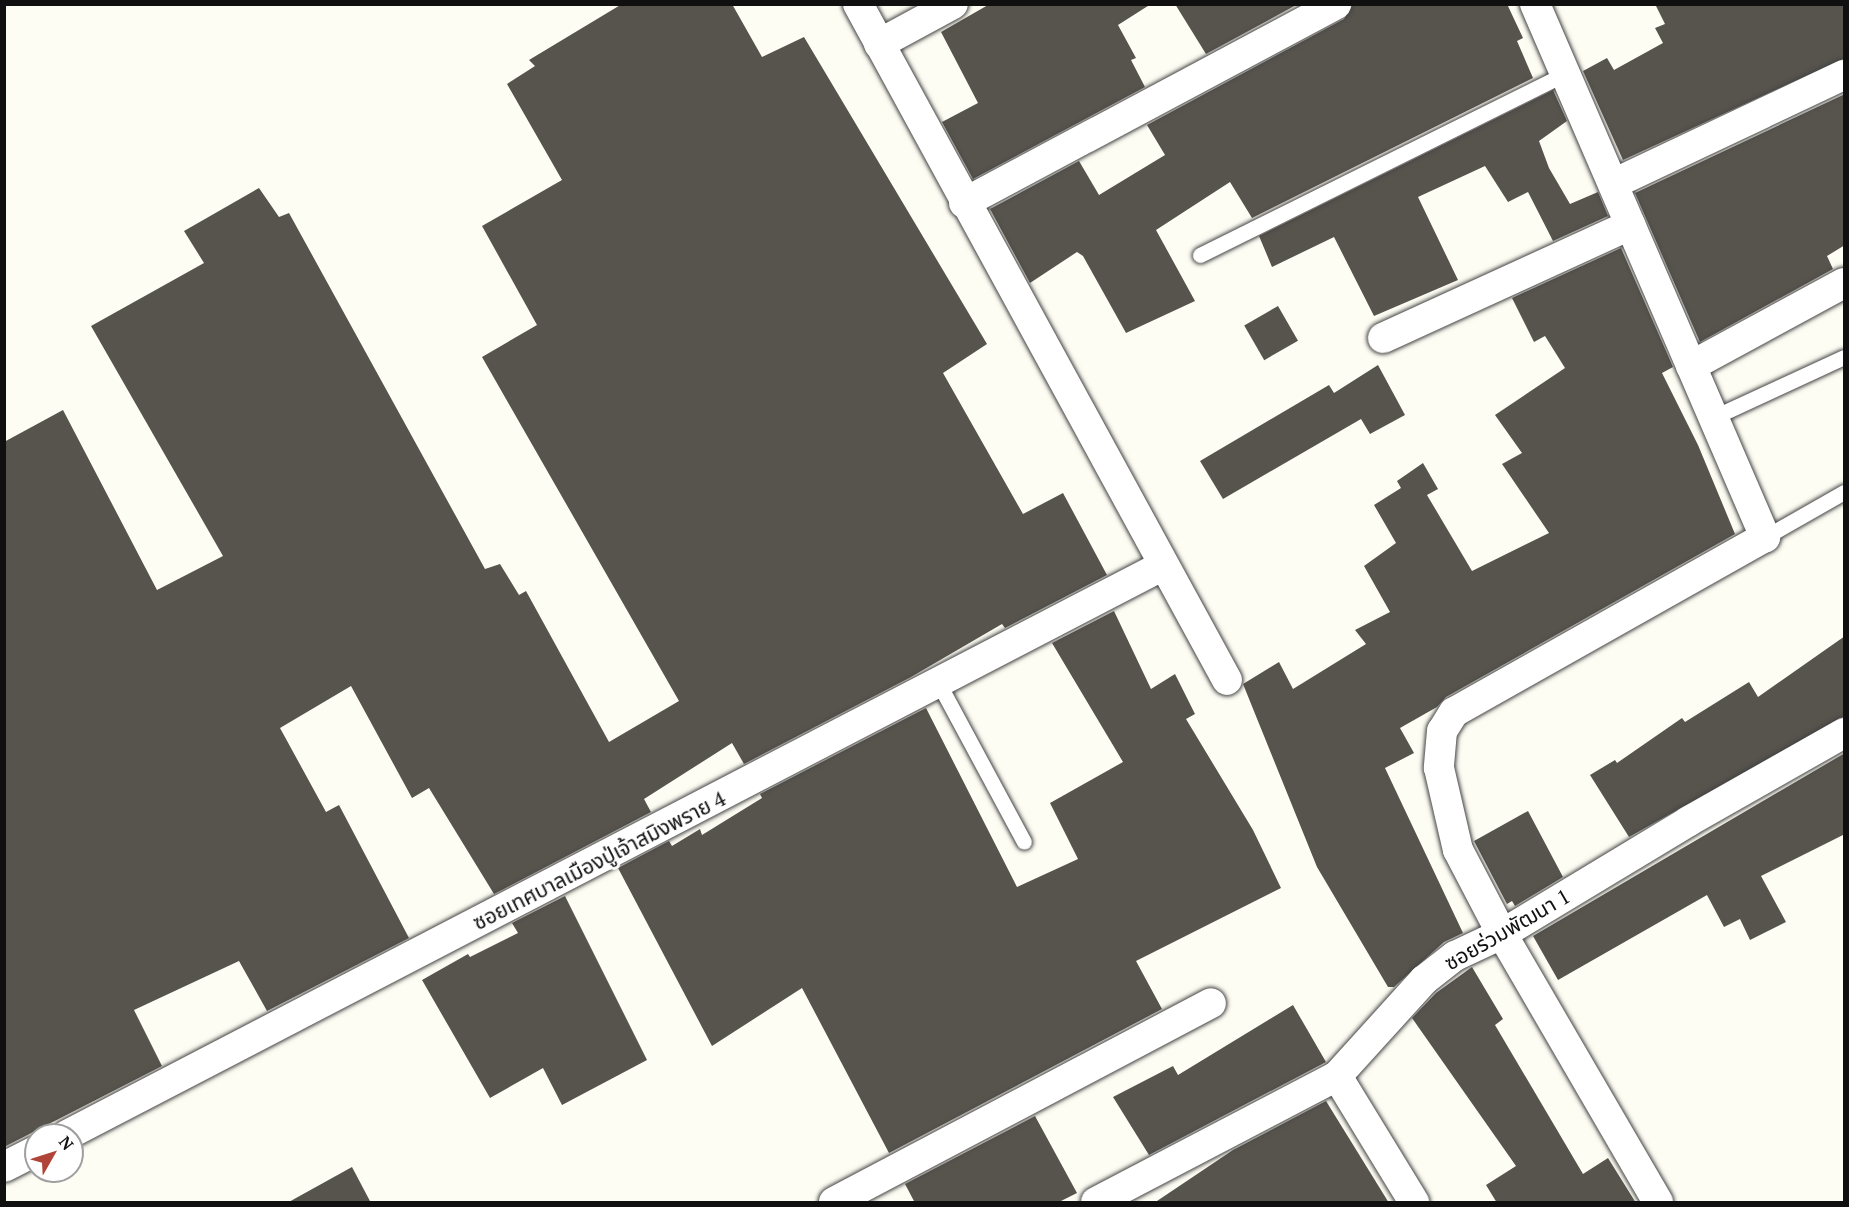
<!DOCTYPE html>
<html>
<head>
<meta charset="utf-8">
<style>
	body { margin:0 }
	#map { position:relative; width:1849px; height:1207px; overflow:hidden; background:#fefdf4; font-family:"PT Serif","Noto Sans Thai",serif }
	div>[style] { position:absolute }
	.building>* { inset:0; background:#57534d; transform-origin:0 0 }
	.roads { filter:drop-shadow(0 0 2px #434343) drop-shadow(0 0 2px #434343) }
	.service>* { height:15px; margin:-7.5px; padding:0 7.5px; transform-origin:7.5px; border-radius:7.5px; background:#fff }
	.minor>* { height:30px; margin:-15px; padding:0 15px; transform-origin:15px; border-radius:15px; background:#fff }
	span { translate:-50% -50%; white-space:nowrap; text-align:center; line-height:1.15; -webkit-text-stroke:6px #fff; paint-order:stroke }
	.street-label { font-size:21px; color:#101010 }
	.frame { position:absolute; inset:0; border:6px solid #101010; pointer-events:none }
	.north { position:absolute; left:24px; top:1123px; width:60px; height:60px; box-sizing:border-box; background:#fff; border:2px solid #9f9f9f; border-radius:50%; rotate:51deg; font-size:16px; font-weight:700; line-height:24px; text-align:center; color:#101010 }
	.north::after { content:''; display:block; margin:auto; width:21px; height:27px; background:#b04438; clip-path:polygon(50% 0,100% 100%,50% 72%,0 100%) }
</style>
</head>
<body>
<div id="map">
	<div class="building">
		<i style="clip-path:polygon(622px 4px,732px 4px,762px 57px,804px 37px,987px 344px,943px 373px,1023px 514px,1063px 493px,1107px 575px,1005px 628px,1002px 624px,911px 677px,744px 764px,732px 743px,644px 799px,651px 812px,494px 894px,429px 788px,412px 798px,351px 686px,280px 728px,326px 812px,339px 805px,409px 938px,267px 1011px,239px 961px,134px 1010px,162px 1066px,4px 1147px,4px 442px,63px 410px,157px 590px,223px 556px,91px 326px,204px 263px,184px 231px,259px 188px,279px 217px,289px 213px,485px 569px,500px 564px,519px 595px,526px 591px,609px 742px,679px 701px,482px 357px,537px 325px,482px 226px,562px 180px,507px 84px,535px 66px,529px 60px)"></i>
		<i style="clip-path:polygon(1151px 4px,1118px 25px,1136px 58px,1131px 60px,1145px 87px,973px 179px,942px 122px,978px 103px,941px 32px,988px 5px)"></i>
		<i style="clip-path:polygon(1175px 4px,1298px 4px,1206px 54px)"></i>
		<i style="clip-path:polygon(1353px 4px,1507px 4px,1523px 38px,1517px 41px,1533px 78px,1252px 218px,1230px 182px,1156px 230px,1195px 301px,1126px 333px,1083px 256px,1077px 252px,1030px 283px,990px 209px,1079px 161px,1099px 195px,1165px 155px,1147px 125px,1344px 19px)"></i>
		<i style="clip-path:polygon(1655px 4px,1845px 4px,1845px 58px,1623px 160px,1583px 71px,1607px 58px,1614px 70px,1663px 43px,1655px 28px,1665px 24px)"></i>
		<i style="clip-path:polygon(1553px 90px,1567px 121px,1539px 141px,1549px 168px,1570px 204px,1598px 192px,1608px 216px,1553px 241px,1528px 192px,1508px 202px,1485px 166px,1418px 197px,1458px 280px,1374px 316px,1334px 237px,1272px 267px,1259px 236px)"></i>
		<i style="clip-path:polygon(1845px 94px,1845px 245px,1827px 256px,1833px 269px,1700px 342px,1635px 193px)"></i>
		<i style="clip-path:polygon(1621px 248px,1673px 367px,1662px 373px,1698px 445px,1735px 534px,1446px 697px,1437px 707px,1400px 728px,1414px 753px,1385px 768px,1463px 933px,1444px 942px,1394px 987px,1388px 987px,1317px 867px,1243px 684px,1279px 662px,1293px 689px,1366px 644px,1355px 630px,1390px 612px,1364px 566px,1396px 543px,1374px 505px,1401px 488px,1397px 481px,1423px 463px,1438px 489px,1427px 495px,1472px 571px,1549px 533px,1502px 464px,1522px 453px,1495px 415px,1565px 368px,1545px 336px,1534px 342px,1512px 298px)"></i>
		<i style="left:1278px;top:306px;width:40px;height:39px;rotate:60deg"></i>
		<i style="clip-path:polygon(1378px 365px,1405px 415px,1370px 434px,1361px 419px,1223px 499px,1200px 461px,1329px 385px,1334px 393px)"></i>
		<i style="clip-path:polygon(1114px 611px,1151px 689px,1175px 674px,1195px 714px,1186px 719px,1253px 830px,1281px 888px,1136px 961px,1162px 1009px,889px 1153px,802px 988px,712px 1046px,618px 868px,669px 841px,672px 846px,700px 829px,702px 835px,762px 798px,760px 794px,926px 708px,1017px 887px,1078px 859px,1050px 803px,1123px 762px,1052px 643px)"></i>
		<i style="clip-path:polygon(1845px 636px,1845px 716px,1629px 837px,1590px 775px,1615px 760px,1617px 763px,1682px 718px,1685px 722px,1749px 682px,1758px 697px)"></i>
		<i style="clip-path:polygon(1845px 753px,1845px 834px,1761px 876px,1786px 922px,1750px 940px,1740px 919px,1724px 927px,1707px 895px,1558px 980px,1533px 936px)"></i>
		<i style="clip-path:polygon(1528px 811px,1563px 877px,1515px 906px,1512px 901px,1507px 904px,1474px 841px)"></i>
		<i style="clip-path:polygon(565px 896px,647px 1060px,562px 1105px,543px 1068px,490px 1098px,422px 980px,468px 954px,470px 957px,518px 933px,512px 923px)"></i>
		<i style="clip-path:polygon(1472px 967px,1503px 1019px,1495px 1025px,1583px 1174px,1608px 1158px,1636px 1203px,1497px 1203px,1486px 1185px,1516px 1166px,1412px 1018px,1436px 993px)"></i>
		<i style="clip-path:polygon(1293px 1005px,1326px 1062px,1149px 1155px,1113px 1097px,1173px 1066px,1178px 1075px)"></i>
		<i style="clip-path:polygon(1326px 1101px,1389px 1203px,1154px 1203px,1233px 1150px)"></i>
		<i style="clip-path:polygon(1035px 1116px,1077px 1193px,1057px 1203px,915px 1203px,905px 1184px)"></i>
		<i style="clip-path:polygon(352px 1167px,371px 1203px,287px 1203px)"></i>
	</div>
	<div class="roads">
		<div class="service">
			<i style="left:1200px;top:255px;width:409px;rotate:-26.4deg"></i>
			<i style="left:1712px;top:418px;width:145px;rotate:-24.8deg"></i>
			<i style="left:1765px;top:537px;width:91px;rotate:-29.7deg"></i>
			<i style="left:939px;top:684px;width:179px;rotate:61.7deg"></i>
		</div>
		<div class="minor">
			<i style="left:858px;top:4px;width:770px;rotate:61.37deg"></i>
			<i style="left:1535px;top:4px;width:581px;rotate:66.66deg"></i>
			<i style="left:1765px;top:537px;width:357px;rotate:150.6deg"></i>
			<i style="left:1454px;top:712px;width:22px;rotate:122deg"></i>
			<i style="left:1442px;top:731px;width:37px;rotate:95deg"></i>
			<i style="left:1439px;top:768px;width:84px;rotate:77deg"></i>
			<i style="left:1458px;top:850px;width:95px;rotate:62.4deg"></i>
			<i style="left:1502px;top:934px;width:310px;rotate:59.8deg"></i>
			<i style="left:879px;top:44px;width:84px;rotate:-28.4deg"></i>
			<i style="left:1613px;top:184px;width:255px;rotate:-25.3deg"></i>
			<i style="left:964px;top:203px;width:422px;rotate:-28.1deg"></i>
			<i style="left:1383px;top:338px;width:272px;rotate:-24.6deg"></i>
			<i style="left:1691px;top:366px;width:174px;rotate:-28.5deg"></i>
			<i style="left:1337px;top:1076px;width:148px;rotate:58.6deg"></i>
			<i style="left:67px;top:1135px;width:1234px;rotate:-27.46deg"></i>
			<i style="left:4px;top:1167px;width:36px;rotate:-27deg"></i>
			<i style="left:834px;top:1202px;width:426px;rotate:-27.8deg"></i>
			<i style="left:1096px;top:1202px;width:272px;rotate:-27.6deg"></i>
			<i style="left:1337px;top:1076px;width:130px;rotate:-47.8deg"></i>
			<i style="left:1424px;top:980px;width:39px;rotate:-38deg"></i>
			<i style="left:1455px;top:956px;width:52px;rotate:-25.1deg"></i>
			<i style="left:1502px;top:934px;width:218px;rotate:-31.1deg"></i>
			<i style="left:1689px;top:821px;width:178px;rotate:-29.6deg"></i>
		</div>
	</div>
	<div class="street-label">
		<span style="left:599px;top:860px;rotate:-27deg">ซอยเทศบาลเมืองปู่เจ้าสมิงพราย 4</span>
		<span style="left:1507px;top:929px;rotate:-30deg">ซอยร่วมพัฒนา 1</span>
	</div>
	<div class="frame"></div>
	<div class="north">N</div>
</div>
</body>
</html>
